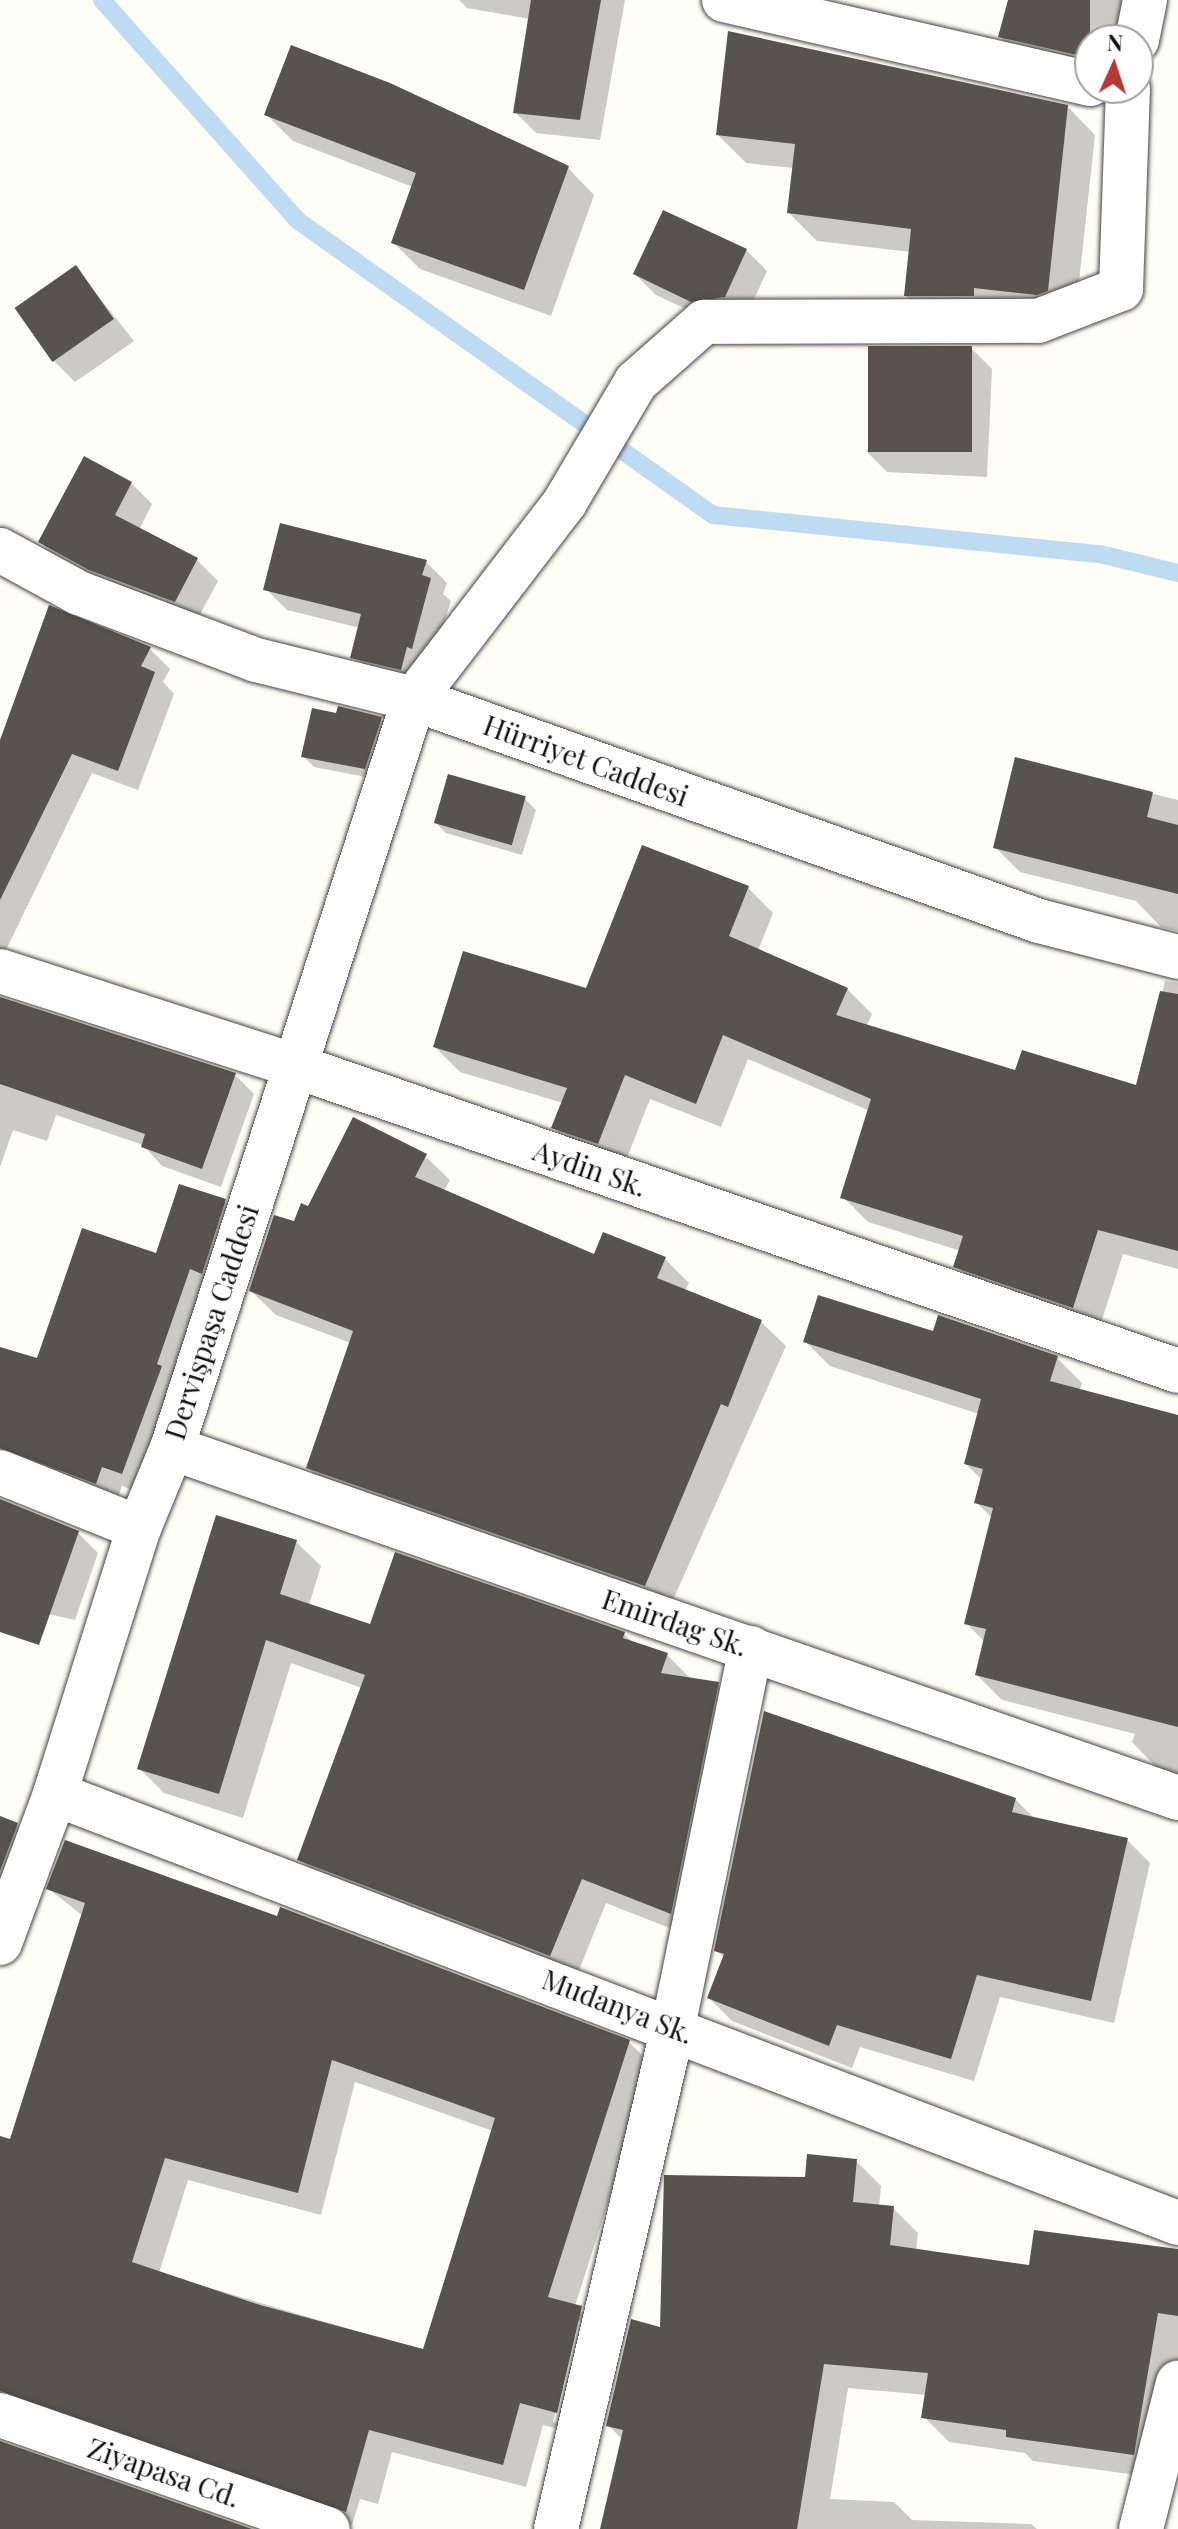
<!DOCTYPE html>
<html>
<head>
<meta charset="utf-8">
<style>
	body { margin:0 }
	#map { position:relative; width:1178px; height:2529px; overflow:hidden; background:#fefdf6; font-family:"Playfair Display",serif }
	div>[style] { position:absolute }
	.shadow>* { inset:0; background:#0003 }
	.stream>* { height:18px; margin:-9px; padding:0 9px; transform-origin:9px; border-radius:9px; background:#bfdbf1 }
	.building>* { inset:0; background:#58534e; transform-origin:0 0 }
	.roads { filter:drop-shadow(0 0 2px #444) drop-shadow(0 0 2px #444) }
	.minor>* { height:44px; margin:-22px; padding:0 22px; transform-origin:22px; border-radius:22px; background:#fff }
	span { translate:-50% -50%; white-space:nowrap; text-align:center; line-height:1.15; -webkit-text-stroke:8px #fff; paint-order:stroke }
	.street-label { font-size:28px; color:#111 }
	.north { position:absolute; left:1074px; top:24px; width:80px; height:80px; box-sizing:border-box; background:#fff; border:2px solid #a0a0a0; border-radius:50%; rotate:3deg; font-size:22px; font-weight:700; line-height:32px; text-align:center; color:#111 }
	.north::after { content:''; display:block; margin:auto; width:28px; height:36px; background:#b43836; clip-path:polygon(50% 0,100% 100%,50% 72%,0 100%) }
</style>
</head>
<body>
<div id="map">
	<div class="shadow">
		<i style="clip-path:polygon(459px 0,625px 0,600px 140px,536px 133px,515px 112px,530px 19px,467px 8px)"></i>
		<i style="clip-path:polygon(1010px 0,1156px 0,1136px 40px,1090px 40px,1090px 76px,1022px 58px,1000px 37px)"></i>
		<i style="clip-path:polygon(1067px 106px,1095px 135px,1075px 319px,934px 324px,906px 296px,911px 252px,817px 241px,789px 213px,794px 168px,746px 163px,718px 135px)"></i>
		<i style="clip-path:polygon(266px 114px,568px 168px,594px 195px,551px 316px,420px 269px,393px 242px,413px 187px,293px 141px)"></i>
		<i style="clip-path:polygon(746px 250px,767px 271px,746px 317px,714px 322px,656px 295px,635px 274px)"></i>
		<i style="clip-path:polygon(75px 267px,134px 341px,75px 382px,54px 361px)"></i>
		<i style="clip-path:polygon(971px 348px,992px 369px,987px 477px,887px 472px,866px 451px)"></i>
		<i style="clip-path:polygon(131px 483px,152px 504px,139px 530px,197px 560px,218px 581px,196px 622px,61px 563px,40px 542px)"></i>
		<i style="clip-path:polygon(426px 562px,447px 583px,443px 594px,451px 601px,422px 690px,374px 678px,353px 657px,360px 628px,287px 610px,266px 589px)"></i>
		<i style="clip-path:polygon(150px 649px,170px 669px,163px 682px,174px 694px,138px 790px,92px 773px,4px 954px,0 952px,0 746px)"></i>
		<i style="clip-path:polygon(381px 719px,392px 729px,376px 779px,314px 767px,303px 756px)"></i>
		<i style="clip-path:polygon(1017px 760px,1178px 800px,1178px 931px,1161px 927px,1136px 901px,1020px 872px,995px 847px)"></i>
		<i style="clip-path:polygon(525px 799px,536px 810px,522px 855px,446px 833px,435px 822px)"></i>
		<i style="clip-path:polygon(748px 888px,773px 913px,758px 951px,847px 989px,872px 1014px,866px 1027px,1017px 1073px,1138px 1088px,1165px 981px,1178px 983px,1178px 1269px,1123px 1254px,1098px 1332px,981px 1291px,956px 1266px,961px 1251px,868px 1222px,843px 1197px,870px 1111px,748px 1059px,721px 1127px,650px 1099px,623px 1168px,578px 1152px,553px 1127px,563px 1103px,460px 1072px,435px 1047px,587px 991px)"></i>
		<i style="clip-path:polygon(0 999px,235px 1075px,254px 1094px,221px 1187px,162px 1166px,143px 1145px,56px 1115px,47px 1141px,13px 1130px,0 1167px)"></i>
		<i style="clip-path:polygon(425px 1156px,450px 1180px,444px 1191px,595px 1257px,664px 1258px,689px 1283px,685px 1291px,761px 1322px,786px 1346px,669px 1609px,332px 1492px,308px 1468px,351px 1343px,276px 1315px,251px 1291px,309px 1208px)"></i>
		<i style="clip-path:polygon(225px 1201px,245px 1221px,142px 1493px,122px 1486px,116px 1503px,0 1480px,0 1349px,38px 1361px)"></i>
		<i style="clip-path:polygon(934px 1334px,1057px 1358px,1082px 1383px,1079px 1392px,1178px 1419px,1178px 1774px,1157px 1768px,1132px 1742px,1135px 1734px,1002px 1700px,977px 1675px,985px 1642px,966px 1623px,992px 1518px,977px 1503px,982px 1480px,966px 1464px,979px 1414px,830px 1366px,805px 1341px)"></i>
		<i style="clip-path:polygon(0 1501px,78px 1533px,98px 1553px,75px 1620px,0 1603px)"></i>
		<i style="clip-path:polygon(296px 1542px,321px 1566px,309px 1605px,371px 1626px,624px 1634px,634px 1643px,667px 1655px,692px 1680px,718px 1684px,742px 1708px,695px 1938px,606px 1903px,575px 1980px,324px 1884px,300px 1859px,362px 1688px,291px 1663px,243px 1818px,164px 1793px,140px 1769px)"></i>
		<i style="clip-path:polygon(1015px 1799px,1035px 1819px,1127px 1840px,1150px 1863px,1114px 2023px,1000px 1997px,974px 2081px,860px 2047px,852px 2068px,732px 2021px,709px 1998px,725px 1958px,716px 1950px)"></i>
		<i style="clip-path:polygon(0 1819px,17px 1825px,35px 1843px,0 1917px)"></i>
		<i style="clip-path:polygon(evenodd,49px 1889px,629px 2042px,652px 2065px,575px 2306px,605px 2331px,580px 2435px,543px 2425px,526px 2487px,392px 2452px,378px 2504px,360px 2499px,352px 2525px,33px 2414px,0 2429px,0 2140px,11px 2142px,83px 1916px,49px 1889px,355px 2082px,493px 2131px,424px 2351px,159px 2273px,188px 2180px,321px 2215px,355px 2082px,49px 1889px,577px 2321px,581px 2321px,557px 2423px,553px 2422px,577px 2321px)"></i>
		<i style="clip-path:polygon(856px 2161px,881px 2186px,879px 2207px,893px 2208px,918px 2233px,916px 2251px,1031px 2267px,1178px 2251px,1178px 2363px,1159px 2478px,1033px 2461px,1025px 2453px,949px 2442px,924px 2417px,927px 2395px,848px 2388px,830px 2499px,894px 2502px,912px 2520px,1031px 2524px,1037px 2529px,602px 2529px,623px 2440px,608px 2425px,662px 2329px,807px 2179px)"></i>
	</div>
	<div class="stream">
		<i style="left:102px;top:0;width:294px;rotate:48.4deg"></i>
		<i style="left:297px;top:220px;width:510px;rotate:35.34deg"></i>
		<i style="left:713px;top:515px;width:389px;rotate:5.8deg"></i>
		<i style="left:1100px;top:554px;width:80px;rotate:13.7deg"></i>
	</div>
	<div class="building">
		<i style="clip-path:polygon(531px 0,601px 0,580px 120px,513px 113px)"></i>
		<i style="clip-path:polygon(1008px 0,1090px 0,1090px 58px,998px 37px)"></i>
		<i style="clip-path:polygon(728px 31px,1068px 105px,1048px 291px,1037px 295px,974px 288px,974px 296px,904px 296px,911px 229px,787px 213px,795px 144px,716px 135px)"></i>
		<i style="clip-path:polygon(291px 45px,390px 83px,569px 166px,524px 290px,391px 243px,416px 173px,264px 115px)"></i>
		<i style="clip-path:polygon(663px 210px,747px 249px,725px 297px,691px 302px,633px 274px)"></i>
		<i style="left:76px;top:265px;width:66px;height:75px;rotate:55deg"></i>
		<i style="left:868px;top:346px;width:104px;height:106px"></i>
		<i style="clip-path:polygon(84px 456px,132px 482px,115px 515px,198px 558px,175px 602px,89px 570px,38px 542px)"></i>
		<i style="clip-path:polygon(280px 523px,427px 560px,422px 575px,431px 578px,412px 649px,407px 647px,401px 670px,350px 658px,361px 614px,263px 590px)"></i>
		<i style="clip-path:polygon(49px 605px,151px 647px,141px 666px,155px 672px,118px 771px,72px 754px,0 900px,0 740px)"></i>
		<i style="clip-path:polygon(338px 706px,382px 717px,365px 769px,301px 757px,312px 708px,336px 713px)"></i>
		<i style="clip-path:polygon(1015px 757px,1153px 792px,1147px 817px,1178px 825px,1178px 894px,993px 848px)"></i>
		<i style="left:448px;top:774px;width:81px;height:51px;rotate:16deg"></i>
		<i style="clip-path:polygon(642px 845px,749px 886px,729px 936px,848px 988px,836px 1015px,1015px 1070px,1022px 1050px,1136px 1085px,1160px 991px,1178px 994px,1178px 1251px,1098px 1230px,1073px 1308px,953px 1267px,963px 1236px,840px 1198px,871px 1099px,723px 1035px,696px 1104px,625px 1075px,598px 1144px,551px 1128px,567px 1088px,433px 1047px,463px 951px,586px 988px)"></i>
		<i style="clip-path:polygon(0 997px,236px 1073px,202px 1169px,141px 1147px,145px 1134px,0 1084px)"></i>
		<i style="clip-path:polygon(353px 1117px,427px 1154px,415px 1177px,594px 1254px,603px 1232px,666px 1257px,657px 1278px,762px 1320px,728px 1407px,721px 1404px,645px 1586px,306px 1468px,353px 1331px,249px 1291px,274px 1215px,294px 1221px,301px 1203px,308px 1206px)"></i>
		<i style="clip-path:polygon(179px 1184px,226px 1199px,202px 1274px,190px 1269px,157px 1364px,162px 1366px,122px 1474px,102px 1467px,96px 1484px,0 1448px,0 1347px,37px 1358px,82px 1228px,156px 1253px)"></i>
		<i style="clip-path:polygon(818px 1295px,933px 1331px,938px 1315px,1058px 1356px,1050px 1381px,1178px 1415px,1178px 1727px,975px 1675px,986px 1629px,964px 1624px,993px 1508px,974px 1503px,983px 1469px,964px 1464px,981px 1399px,803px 1342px)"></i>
		<i style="clip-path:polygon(0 1499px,79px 1531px,39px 1645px,0 1632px)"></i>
		<i style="clip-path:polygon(216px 1515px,297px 1540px,280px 1594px,370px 1624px,395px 1552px,625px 1632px,623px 1638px,668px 1653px,661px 1673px,719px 1682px,671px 1914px,582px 1879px,550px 1956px,297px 1860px,365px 1675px,266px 1640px,219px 1794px,137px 1769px)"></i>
		<i style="clip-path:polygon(764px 1711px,1016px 1798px,1012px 1812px,1128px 1838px,1091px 2001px,977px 1975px,951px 2059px,837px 2025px,829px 2046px,707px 1998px,724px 1954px,714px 1951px)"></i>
		<i style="clip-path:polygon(0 1816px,18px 1823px,0 1871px)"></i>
		<i style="clip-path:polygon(evenodd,65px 1840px,277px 1916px,280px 1907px,630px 2040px,548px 2297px,582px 2306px,557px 2413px,520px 2403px,503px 2465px,369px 2430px,346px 2512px,0 2391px,0 2136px,10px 2139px,85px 1903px,46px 1889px,65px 1840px,332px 2060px,495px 2118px,423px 2349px,260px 2305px,132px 2262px,165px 2158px,298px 2193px,332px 2060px)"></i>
		<i style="clip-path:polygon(807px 2154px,857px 2159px,853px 2202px,894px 2206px,890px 2245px,1029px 2265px,1034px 2230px,1178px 2249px,1178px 2316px,1158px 2313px,1134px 2455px,1006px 2437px,1006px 2430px,921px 2418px,928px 2373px,824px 2364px,797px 2529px,600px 2529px,623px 2430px,606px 2426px,631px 2319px,660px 2327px,664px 2175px,805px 2177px)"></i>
		<i style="clip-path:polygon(0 2441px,252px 2529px,0 2529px)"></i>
	</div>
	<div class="roads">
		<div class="minor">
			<i style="left:724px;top:0;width:376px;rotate:12.9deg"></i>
			<i style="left:1137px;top:40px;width:41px;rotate:-78.7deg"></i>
			<i style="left:0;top:550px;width:90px;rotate:28.6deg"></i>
			<i style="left:79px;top:593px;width:189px;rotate:20.7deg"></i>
			<i style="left:256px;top:660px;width:163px;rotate:13.9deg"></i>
			<i style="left:414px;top:699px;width:663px;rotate:19.56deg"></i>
			<i style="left:1039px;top:921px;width:144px;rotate:14.5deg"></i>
			<i style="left:0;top:971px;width:307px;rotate:17.8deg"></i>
			<i style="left:292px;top:1065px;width:937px;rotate:19.05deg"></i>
			<i style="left:172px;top:1448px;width:1065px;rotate:19.18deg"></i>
			<i style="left:0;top:1472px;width:150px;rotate:21.9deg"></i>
			<i style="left:55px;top:1794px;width:1202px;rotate:20.91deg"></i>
			<i style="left:0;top:1943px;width:159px;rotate:-69.7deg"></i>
			<i style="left:55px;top:1794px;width:279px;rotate:-72.5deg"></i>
			<i style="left:139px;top:1528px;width:87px;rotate:-67.6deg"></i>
			<i style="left:172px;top:1448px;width:787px;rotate:-72.09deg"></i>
			<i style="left:414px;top:699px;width:248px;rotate:-52.5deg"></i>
			<i style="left:565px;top:502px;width:139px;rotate:-59.4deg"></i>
			<i style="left:636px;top:382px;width:91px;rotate:-41.4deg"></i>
			<i style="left:704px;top:322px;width:334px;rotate:-0.2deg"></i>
			<i style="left:1038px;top:321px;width:89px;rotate:-21.1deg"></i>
			<i style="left:1121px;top:289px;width:201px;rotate:-88deg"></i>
			<i style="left:0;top:2415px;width:347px;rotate:19.2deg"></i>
			<i style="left:556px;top:2529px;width:515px;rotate:-76.88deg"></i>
			<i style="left:673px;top:2027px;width:387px;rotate:-78.4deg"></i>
			<i style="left:1141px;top:2529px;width:151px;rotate:-75.8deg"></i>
		</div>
	</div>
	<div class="street-label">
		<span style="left:586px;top:760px;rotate:20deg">Hürriyet Caddesi</span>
		<span style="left:590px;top:1168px;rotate:19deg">Aydin Sk.</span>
		<span style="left:211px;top:1322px;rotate:-72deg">Dervişpaşa Caddesi</span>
		<span style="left:675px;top:1622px;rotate:19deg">Emirdag Sk.</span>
		<span style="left:618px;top:2006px;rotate:21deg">Mudanya Sk.</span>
		<span style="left:164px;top:2472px;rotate:19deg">Ziyapasa Cd.</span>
	</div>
	<div class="north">N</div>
</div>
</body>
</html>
